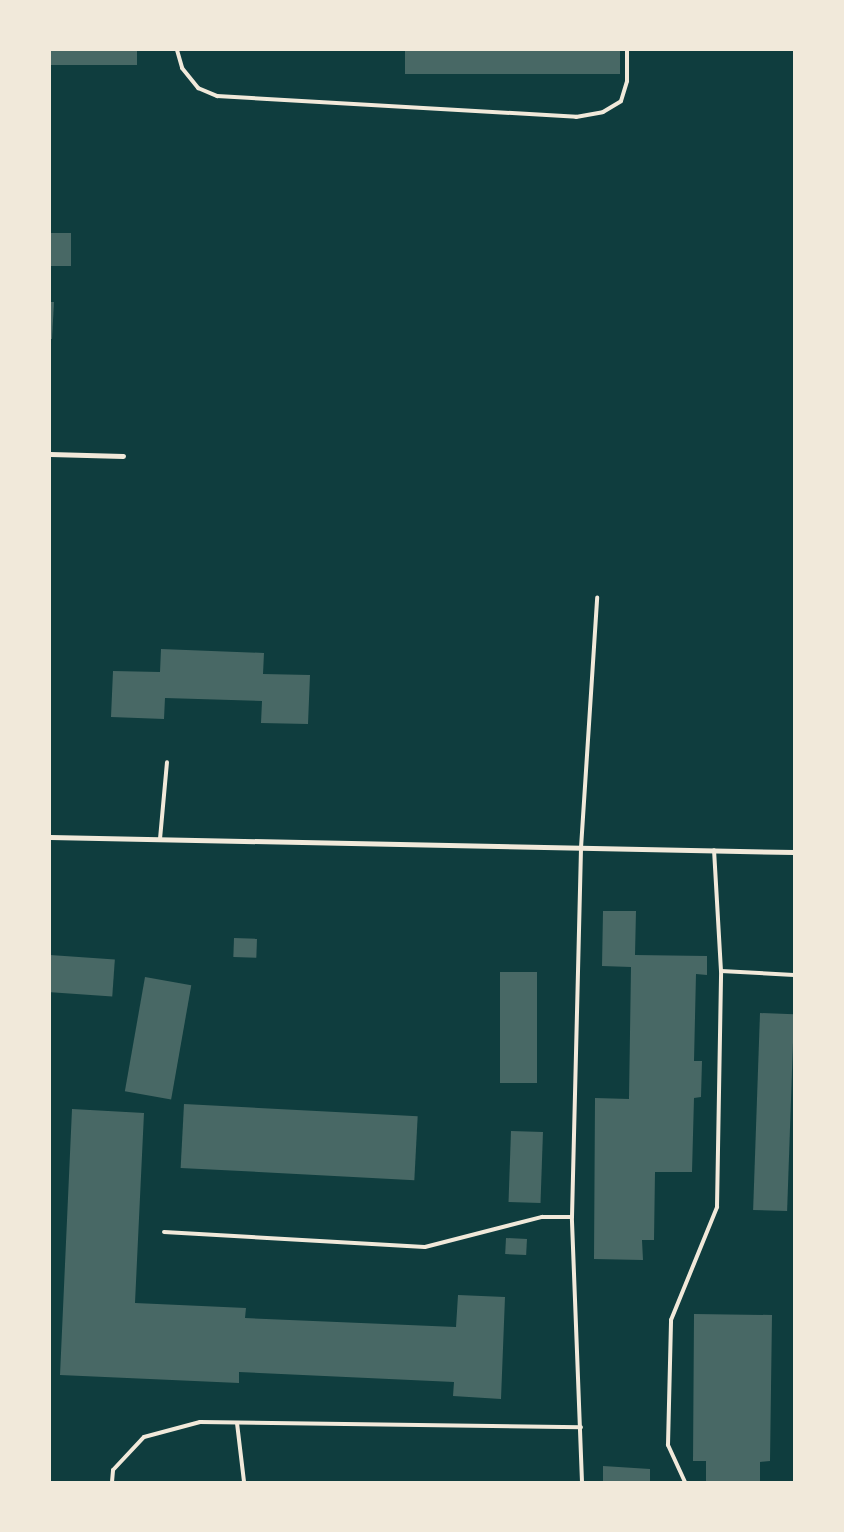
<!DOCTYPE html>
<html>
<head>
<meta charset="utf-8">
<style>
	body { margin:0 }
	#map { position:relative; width:844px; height:1532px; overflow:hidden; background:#0f3d3e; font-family:"IBM Plex Sans",sans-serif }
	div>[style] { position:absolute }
	.building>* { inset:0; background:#486865; transform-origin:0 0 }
	.service>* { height:4px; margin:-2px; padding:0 2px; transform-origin:2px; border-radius:2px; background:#f1e9da }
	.minor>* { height:5px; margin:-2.5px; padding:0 2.5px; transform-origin:2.5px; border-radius:2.5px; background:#f1e9da }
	span { translate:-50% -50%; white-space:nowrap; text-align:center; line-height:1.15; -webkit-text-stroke:5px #f1e9da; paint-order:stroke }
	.frame { position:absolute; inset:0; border:51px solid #f1e9da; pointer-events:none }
</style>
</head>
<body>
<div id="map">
	<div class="building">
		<i style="left:50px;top:50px;width:87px;height:15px"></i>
		<i style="left:405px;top:50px;width:215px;height:24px"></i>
		<i style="left:50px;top:233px;width:21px;height:33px"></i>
		<i style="clip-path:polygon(50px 302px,54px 302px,52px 339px,50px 339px)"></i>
		<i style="clip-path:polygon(161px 649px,264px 653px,263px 674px,310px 675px,308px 724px,261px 723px,262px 701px,165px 698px,164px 719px,111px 717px,113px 671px,160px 672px)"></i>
		<i style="clip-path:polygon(603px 911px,636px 911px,635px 955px,707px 956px,707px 975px,696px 974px,694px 1061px,702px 1061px,701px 1097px,694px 1098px,692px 1172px,655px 1172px,654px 1240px,642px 1240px,643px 1260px,594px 1259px,595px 1098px,629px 1099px,631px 967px,602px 966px)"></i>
		<i style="left:234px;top:938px;width:23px;height:19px;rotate:2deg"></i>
		<i style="left:50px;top:955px;width:65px;height:37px;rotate:4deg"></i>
		<i style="left:500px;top:972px;width:37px;height:111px"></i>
		<i style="left:145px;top:977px;width:47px;height:116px;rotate:10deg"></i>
		<i style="left:760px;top:1013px;width:34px;height:197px;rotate:2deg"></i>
		<i style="left:184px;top:1104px;width:234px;height:64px;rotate:3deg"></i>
		<i style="clip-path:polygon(72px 1109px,144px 1113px,135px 1303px,246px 1308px,245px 1318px,456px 1327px,458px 1295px,505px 1297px,501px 1399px,453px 1396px,454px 1382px,239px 1372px,239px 1383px,60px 1375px)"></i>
		<i style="left:511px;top:1131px;width:32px;height:71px;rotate:2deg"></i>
		<i style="left:506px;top:1238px;width:21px;height:16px;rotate:3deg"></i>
		<i style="clip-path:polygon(694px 1314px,772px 1315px,770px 1461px,760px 1462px,760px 1482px,706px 1482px,706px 1461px,693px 1461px)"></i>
		<i style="clip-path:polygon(603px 1466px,650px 1469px,650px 1482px,603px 1482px)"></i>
	</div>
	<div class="service">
		<i style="left:177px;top:50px;width:19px;rotate:74deg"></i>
		<i style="left:182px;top:68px;width:26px;rotate:51deg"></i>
		<i style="left:198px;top:88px;width:21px;rotate:23deg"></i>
		<i style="left:217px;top:96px;width:360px;rotate:3.3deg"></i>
		<i style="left:576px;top:117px;width:27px;rotate:-10deg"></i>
		<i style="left:603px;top:112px;width:21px;rotate:-31deg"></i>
		<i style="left:621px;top:101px;width:21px;rotate:-73deg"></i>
		<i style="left:627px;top:81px;width:31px;rotate:-90deg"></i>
		<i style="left:160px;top:839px;width:77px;rotate:-84.8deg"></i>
		<i style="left:721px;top:971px;width:73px;rotate:3.1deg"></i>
		<i style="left:164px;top:1232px;width:261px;rotate:3.3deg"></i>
		<i style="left:425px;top:1247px;width:121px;rotate:-14.4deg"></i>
		<i style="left:542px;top:1217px;width:30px"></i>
		<i style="left:237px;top:1423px;width:59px;rotate:83.2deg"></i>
		<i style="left:112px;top:1482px;width:12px;rotate:-85deg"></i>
		<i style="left:113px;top:1470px;width:45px;rotate:-46.8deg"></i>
		<i style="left:144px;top:1437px;width:58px;rotate:-15deg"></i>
		<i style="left:200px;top:1422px;width:381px;rotate:0.8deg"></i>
		<i style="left:582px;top:1482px;width:265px;rotate:-92.2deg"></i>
		<i style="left:572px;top:1217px;width:369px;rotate:-88.6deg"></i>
		<i style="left:581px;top:848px;width:251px;rotate:-86.3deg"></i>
		<i style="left:685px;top:1482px;width:41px;rotate:-114.7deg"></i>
		<i style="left:668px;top:1445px;width:125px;rotate:-88.6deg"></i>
		<i style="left:671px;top:1320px;width:122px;rotate:-67.8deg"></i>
		<i style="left:717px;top:1207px;width:236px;rotate:-89deg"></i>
		<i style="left:721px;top:971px;width:121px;rotate:-93.3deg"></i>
	</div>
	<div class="minor">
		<i style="left:50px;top:454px;width:73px;rotate:1.6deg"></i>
		<i style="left:50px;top:837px;width:744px;rotate:1.16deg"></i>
	</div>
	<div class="frame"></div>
</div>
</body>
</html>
